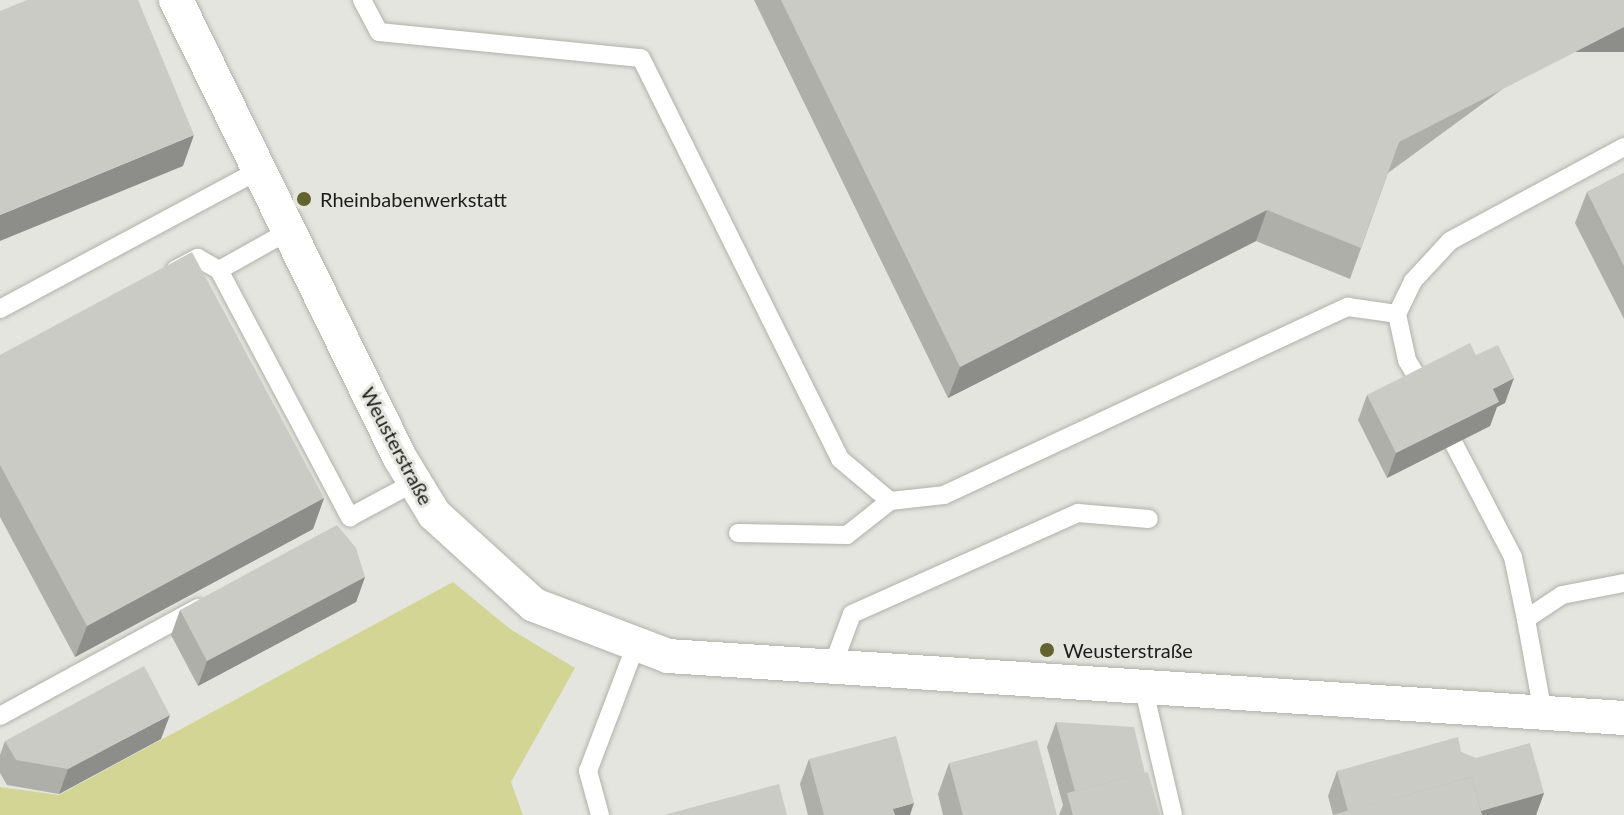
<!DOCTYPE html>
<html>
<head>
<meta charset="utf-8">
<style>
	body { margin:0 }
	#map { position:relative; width:1624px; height:815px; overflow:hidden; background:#e5e5df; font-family:Lato,sans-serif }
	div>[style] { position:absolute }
	.green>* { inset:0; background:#d3d595 }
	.roads { filter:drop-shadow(0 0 2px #b0b1ab) drop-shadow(0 0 2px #b0b1ab) }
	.lane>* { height:18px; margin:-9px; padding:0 9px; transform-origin:9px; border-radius:9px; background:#fff }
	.street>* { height:34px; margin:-17px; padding:0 17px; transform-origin:17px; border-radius:17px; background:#fff }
	.wall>* { inset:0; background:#aeafa9 }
	.shaded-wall>* { inset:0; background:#8d8e8a; transform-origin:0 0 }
	.building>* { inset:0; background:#cacbc5 }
	.dots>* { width:22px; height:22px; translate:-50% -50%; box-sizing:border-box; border:4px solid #e5e5df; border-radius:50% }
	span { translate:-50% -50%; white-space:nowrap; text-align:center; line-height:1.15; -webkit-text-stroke:6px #e5e5df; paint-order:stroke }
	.poi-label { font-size:20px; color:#1c1c1a }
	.left { translate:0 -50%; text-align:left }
	.street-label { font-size:20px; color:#1c1c1a }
</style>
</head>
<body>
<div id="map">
	<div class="green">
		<i style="clip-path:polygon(453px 582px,510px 629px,575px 668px,511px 782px,523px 815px,0 815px,0 787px,59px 795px)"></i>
	</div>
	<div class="roads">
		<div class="lane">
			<i style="left:362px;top:0;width:36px;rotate:62deg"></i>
			<i style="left:379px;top:32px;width:263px;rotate:5.7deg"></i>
			<i style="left:641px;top:58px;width:448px;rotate:63.6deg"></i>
			<i style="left:840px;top:459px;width:65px;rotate:40deg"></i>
			<i style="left:890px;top:501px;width:54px;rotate:-6.3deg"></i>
			<i style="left:944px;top:495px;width:446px;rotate:-25deg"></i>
			<i style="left:1348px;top:307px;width:49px;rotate:8.1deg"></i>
			<i style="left:287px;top:232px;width:78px;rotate:150.8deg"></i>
			<i style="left:219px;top:270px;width:280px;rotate:62.1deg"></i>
			<i style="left:350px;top:517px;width:74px;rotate:-28.3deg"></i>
			<i style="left:175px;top:270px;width:26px;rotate:-28deg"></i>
			<i style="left:198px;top:258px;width:24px;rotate:30deg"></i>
			<i style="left:0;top:309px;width:292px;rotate:-28.2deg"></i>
			<i style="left:1423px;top:387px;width:31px;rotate:-121deg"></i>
			<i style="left:1407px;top:360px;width:47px;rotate:-102.3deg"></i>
			<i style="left:1397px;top:314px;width:37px;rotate:-64deg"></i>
			<i style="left:1413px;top:281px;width:54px;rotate:-47.2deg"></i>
			<i style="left:1450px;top:241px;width:198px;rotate:-28.4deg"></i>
			<i style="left:1454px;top:444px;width:127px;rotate:62.4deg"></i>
			<i style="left:1513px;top:557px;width:63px;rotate:78.2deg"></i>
			<i style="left:738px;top:533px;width:109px;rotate:1.1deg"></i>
			<i style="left:847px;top:535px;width:55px;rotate:-38.3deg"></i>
			<i style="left:833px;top:665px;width:54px;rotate:-69.6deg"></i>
			<i style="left:852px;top:614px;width:248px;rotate:-24.1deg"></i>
			<i style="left:1078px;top:513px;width:71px;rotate:4.8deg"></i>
			<i style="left:1143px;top:686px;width:132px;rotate:76.9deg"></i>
			<i style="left:1543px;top:713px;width:96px;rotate:-100.3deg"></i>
			<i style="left:1526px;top:619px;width:43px;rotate:-33.7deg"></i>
			<i style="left:1562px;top:595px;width:63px;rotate:-11deg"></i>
			<i style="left:0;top:716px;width:226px;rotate:-28.6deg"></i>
			<i style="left:600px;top:815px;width:46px;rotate:-105.3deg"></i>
			<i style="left:588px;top:771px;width:133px;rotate:-69.2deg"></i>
		</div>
		<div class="street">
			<i style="left:176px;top:0;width:510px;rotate:63.94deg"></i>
			<i style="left:400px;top:458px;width:66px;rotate:58.7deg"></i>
			<i style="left:434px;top:514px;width:135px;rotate:42.3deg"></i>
			<i style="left:534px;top:605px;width:143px;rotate:20.8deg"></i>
			<i style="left:668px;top:656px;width:958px;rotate:3.71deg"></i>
		</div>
	</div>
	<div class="wall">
		<i style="clip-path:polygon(754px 0,1624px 0,1388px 173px,1350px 279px,1256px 241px,948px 398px)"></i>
		<i style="clip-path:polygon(1624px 173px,1624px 319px,1575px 223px,1587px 192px)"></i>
		<i style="clip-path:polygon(0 355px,324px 498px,313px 529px,75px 657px,0 517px)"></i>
		<i style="clip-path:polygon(1476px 355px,1505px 403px,1497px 407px,1490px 426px,1387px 478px,1358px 420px,1367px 395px)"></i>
		<i style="clip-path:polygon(365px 577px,356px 602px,198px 686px,171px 635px,180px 610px)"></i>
		<i style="clip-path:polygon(1056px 722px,1145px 773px,1160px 815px,1059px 815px,1063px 805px,1047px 747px)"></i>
		<i style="clip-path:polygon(161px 739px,59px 794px,7px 785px,0 773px,0 755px,5px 741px)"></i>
		<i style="clip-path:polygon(1461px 752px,1544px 793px,1536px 815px,1332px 815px,1333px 815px,1328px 796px,1337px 771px)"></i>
		<i style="clip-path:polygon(809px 759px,910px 815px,808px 815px,800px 784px)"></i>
		<i style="clip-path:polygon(949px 763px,1057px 815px,943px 815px,938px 794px)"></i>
	</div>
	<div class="shaded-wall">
		<i style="left:1624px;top:27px;width:25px;height:253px;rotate:90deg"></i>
		<i style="clip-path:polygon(194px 135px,183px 166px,0 241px,0 215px)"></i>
		<i style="clip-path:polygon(1267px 210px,1256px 241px,948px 398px,960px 367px)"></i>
		<i style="clip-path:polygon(1514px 378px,1505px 403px,1497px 407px,1490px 426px,1387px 478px,1396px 453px,1493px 389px)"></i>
		<i style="clip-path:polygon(324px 498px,313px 529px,75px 657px,87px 626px)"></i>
		<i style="clip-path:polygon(365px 577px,356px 602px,198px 686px,207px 661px)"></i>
		<i style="clip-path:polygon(170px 715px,161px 739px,59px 794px,68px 769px)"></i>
		<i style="clip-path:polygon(1544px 793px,1536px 815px,1476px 815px,1477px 812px)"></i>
		<i style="clip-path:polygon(914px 803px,910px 815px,891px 815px,893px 809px)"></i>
	</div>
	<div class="building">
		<i style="clip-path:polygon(27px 0,138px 0,194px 135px,0 215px,0 11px)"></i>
		<i style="clip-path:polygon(781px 0,1624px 0,1624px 27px,1399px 142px,1361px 248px,1267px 210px,960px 367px)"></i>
		<i style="clip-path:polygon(1624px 173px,1624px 266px,1587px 192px)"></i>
		<i style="clip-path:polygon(192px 252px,324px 498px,87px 626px,0 465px,0 355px)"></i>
		<i style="clip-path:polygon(1470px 343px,1476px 355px,1498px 345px,1514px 378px,1493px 389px,1499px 402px,1396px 453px,1367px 395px)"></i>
		<i style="clip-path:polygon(337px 525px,356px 548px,365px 577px,207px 661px,180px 610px)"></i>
		<i style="clip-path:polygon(144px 666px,170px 715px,68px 769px,16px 760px,5px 741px)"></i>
		<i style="clip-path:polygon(1056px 722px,1134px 727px,1145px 773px,1075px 791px)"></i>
		<i style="clip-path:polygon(896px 736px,914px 803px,893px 809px,895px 815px,824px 815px,809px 759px)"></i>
		<i style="clip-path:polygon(1458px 737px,1461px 752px,1476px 758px,1530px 743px,1544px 793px,1481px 811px,1472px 777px,1348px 811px,1337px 771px)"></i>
		<i style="clip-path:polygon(1037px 740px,1057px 815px,963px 815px,949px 763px)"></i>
		<i style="clip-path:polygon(1148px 772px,1160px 815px,1073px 815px,1067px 793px)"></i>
		<i style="clip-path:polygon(1472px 777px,1482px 815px,1332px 815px)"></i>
		<i style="clip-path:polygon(779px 784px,787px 815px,664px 815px)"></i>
	</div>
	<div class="dots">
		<i style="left:304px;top:199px;background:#636330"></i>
		<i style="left:1047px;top:650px;background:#636330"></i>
	</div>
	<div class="poi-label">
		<span class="left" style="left:320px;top:199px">Rheinbabenwerkstatt</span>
		<span class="left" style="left:1063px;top:650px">Weusterstraße</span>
	</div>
	<div class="street-label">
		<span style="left:397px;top:446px;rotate:62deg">Weusterstraße</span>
	</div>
</div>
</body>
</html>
